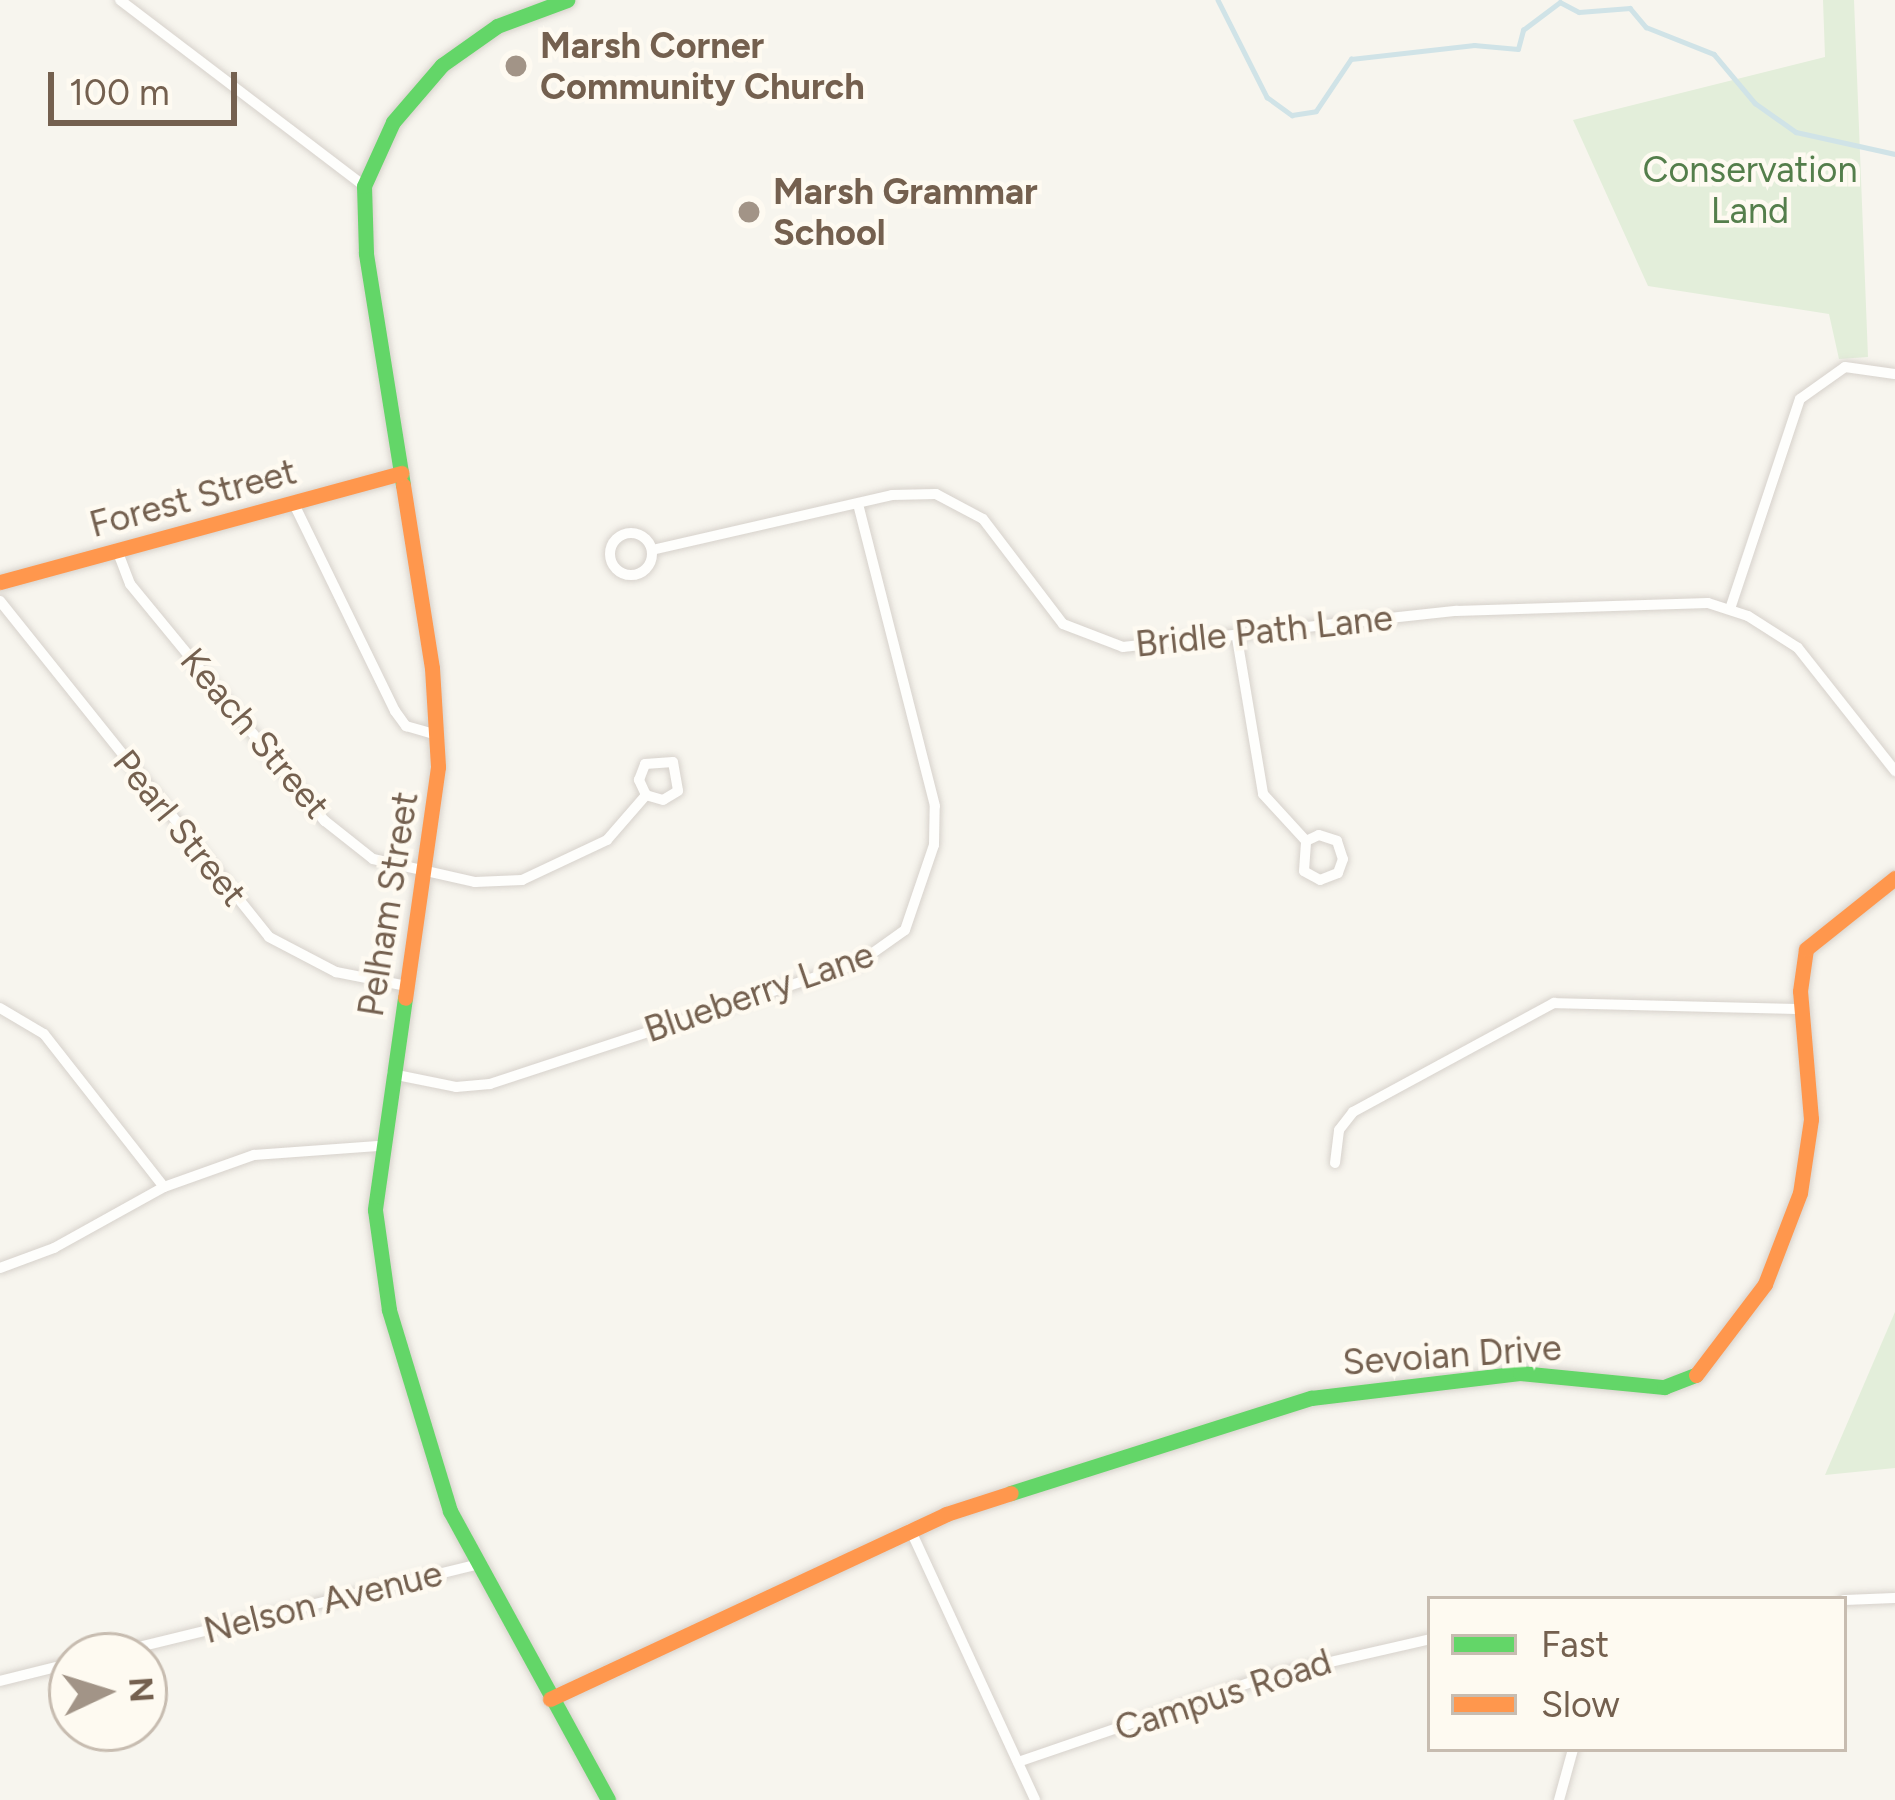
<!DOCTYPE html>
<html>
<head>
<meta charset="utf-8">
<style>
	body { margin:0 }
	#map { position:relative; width:1895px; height:1800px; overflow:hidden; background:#f7f5ee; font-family:Figtree,sans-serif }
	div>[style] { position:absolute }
	.green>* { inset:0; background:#e3eeda }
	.stream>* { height:4.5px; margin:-2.25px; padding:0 2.25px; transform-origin:2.25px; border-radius:2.25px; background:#d0e3e7 }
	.roads { filter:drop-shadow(0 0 3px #d7d2cc) drop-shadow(0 0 3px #d7d2cc) }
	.street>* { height:10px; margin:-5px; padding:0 5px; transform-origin:5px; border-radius:5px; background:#fefefc }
	.street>.ring { margin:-5px; padding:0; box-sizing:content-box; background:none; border:10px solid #fefefc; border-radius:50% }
	.fast>* { height:15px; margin:-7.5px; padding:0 7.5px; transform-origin:7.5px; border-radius:7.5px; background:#63d668 }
	.slow>* { height:15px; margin:-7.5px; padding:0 7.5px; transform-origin:7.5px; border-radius:7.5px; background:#ff974d }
	.dots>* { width:33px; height:33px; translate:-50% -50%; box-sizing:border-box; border:6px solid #fefaf1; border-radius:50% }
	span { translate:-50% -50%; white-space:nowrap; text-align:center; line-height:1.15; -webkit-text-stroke:9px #fefaf1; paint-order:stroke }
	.poi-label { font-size:36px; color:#74604f; font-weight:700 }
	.left { translate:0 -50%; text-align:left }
	.park-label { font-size:36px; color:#547e4b }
	.street-label { font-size:36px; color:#74604f }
	.legend { position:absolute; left:1427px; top:1596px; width:420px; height:156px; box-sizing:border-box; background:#fefaf1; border:3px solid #c7bcb0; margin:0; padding:15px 21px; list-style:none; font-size:36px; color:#74604f }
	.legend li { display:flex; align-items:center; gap:24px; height:60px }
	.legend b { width:60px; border:3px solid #c7bcb0 }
	.north { position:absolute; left:48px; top:1632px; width:120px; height:120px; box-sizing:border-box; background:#fefaf1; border:3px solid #c7bcb0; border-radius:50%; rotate:86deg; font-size:33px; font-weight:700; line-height:48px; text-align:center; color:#74604f }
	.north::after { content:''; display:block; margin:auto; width:42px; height:54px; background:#a29487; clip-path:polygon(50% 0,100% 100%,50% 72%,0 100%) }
	.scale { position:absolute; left:48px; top:72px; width:189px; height:54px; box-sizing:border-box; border:6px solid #74604f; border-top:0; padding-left:15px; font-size:36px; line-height:42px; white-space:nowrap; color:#74604f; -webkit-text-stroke:9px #fefaf1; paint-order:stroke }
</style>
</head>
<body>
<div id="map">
	<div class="green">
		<i style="clip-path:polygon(1823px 0,1854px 0,1868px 357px,1839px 359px,1829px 314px,1648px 286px,1573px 120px,1825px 57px)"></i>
		<i style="clip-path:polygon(1895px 1312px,1895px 1468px,1825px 1475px)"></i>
	</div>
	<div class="stream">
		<i style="left:1218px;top:0;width:109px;rotate:63.2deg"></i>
		<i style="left:1267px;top:97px;width:31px;rotate:36deg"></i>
		<i style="left:1292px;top:115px;width:24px;rotate:-9deg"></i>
		<i style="left:1316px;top:111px;width:63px;rotate:-56.1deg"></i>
		<i style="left:1351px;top:59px;width:124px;rotate:-6.5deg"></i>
		<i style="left:1474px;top:45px;width:44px;rotate:5.2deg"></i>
		<i style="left:1518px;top:49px;width:20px;rotate:-75deg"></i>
		<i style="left:1523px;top:30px;width:46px;rotate:-37.1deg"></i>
		<i style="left:1560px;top:2px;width:21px;rotate:28deg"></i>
		<i style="left:1579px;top:12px;width:51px;rotate:-4.5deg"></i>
		<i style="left:1630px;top:8px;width:25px;rotate:50deg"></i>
		<i style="left:1646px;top:27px;width:73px;rotate:21.7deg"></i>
		<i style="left:1714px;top:54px;width:64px;rotate:50.1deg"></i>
		<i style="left:1755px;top:103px;width:50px;rotate:35.3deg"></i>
		<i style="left:1796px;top:132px;width:101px;rotate:12.5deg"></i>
	</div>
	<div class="roads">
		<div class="street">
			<i style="left:120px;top:0;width:307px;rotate:37.3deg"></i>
			<i style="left:293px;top:502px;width:233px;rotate:64deg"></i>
			<i style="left:395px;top:711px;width:19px;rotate:54deg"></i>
			<i style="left:406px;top:726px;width:33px;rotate:16deg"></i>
			<i class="ring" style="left:610px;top:533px;width:32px;height:32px"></i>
			<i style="left:117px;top:550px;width:36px;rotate:69deg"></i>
			<i style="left:130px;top:584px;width:307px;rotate:50.6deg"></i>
			<i style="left:325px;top:821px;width:61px;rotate:38.4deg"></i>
			<i style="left:373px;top:859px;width:105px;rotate:12.7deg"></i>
			<i style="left:475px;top:882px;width:47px;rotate:-2.4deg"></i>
			<i style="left:522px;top:880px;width:94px;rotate:-25.2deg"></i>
			<i style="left:607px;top:840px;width:60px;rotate:-49.1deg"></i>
			<i style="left:646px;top:795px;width:17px;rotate:-115deg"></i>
			<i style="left:639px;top:780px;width:17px;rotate:-69deg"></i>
			<i style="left:645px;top:764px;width:28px;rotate:-4deg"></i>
			<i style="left:673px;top:762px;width:29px;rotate:80deg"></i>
			<i style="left:678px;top:791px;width:17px;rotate:149deg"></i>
			<i style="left:663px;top:800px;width:18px;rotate:-164deg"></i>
			<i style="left:652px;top:550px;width:246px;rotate:-12.9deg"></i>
			<i style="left:892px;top:495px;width:44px;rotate:-1.3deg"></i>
			<i style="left:936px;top:494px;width:53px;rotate:28deg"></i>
			<i style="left:983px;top:519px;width:132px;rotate:52.7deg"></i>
			<i style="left:1063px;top:624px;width:64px;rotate:21deg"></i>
			<i style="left:1123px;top:647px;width:335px;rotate:-6.2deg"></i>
			<i style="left:1456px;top:611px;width:252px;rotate:-1.8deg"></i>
			<i style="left:1708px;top:603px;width:42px;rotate:18deg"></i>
			<i style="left:1748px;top:616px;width:59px;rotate:32.6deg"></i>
			<i style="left:1798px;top:648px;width:157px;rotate:51.7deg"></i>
			<i style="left:0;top:601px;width:430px;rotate:51.3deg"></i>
			<i style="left:269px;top:937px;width:76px;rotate:27.6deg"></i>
			<i style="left:336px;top:972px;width:72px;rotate:11.2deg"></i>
			<i style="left:1730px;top:609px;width:221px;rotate:-71.6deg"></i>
			<i style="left:1800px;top:399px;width:55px;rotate:-35.4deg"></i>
			<i style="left:1845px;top:367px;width:50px;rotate:8deg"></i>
			<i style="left:1237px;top:638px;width:158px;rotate:80.5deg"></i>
			<i style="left:1263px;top:794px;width:64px;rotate:47.5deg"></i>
			<i style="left:1306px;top:841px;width:14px;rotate:-25deg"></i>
			<i style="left:1319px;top:835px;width:19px;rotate:18deg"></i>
			<i style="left:1337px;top:841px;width:19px;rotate:72deg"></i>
			<i style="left:1343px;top:859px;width:15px;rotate:110deg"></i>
			<i style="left:1338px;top:873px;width:19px;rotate:159deg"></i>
			<i style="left:1320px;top:880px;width:18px;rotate:-151deg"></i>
			<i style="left:1304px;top:871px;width:30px;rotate:-86deg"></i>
			<i style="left:0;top:1008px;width:51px;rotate:30.6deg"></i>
			<i style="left:44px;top:1034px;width:194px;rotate:51.9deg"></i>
			<i style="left:392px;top:1074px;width:65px;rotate:11.5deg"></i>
			<i style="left:456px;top:1087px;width:34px;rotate:-5deg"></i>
			<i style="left:490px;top:1084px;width:390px;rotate:-18.2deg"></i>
			<i style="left:860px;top:962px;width:55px;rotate:-35.4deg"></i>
			<i style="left:905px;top:930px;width:90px;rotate:-71.2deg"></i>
			<i style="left:934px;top:845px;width:39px;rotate:-89deg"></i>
			<i style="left:935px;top:806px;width:312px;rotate:-104.3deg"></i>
			<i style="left:1335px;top:1163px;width:33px;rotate:-83deg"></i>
			<i style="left:1339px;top:1130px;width:23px;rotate:-52deg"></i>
			<i style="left:1353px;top:1112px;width:229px;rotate:-28.5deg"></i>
			<i style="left:1554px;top:1003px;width:248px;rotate:1.4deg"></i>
			<i style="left:0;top:1268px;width:58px;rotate:-20.3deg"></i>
			<i style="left:54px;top:1248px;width:126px;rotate:-29deg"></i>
			<i style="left:164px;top:1187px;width:96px;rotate:-19.6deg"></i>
			<i style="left:254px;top:1155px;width:124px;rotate:-4.2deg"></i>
			<i style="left:910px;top:1529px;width:298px;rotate:65.2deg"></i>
			<i style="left:1844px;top:1600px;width:51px;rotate:-2.2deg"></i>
			<i style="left:102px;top:1656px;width:384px;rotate:-13.7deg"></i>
			<i style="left:0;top:1681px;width:74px;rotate:-14deg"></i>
			<i style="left:1018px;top:1762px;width:265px;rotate:-18.9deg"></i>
			<i style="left:1269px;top:1676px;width:165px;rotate:-12.9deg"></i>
			<i style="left:1559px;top:1800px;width:53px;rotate:-74.6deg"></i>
		</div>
		<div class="fast">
			<i style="left:403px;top:485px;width:235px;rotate:-99.1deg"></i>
			<i style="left:366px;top:253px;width:67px;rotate:-91.7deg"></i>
			<i style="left:364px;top:186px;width:70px;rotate:-65.6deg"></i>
			<i style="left:393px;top:122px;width:75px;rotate:-49.3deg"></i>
			<i style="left:442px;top:65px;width:67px;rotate:-35.3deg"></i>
			<i style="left:497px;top:26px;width:75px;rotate:-20.4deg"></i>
			<i style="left:405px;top:998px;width:214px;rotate:98.1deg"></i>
			<i style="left:375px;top:1210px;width:101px;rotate:82deg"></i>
			<i style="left:389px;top:1310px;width:210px;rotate:73.1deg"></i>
			<i style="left:450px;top:1511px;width:329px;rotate:61.3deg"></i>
			<i style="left:1011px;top:1493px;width:315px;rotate:-17.6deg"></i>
			<i style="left:1311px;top:1398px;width:210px;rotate:-6.8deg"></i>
			<i style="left:1520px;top:1373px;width:145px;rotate:5.6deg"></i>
			<i style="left:1664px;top:1387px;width:34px;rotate:-21deg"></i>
		</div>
		<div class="slow">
			<i style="left:403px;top:485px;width:185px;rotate:81deg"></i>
			<i style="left:432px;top:668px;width:99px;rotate:86.5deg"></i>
			<i style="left:438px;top:767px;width:233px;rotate:98.1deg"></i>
			<i style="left:0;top:582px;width:416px;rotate:-15.2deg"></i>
			<i style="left:1696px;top:1375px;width:114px;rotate:-52.8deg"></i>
			<i style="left:1765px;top:1284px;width:97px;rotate:-69deg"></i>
			<i style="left:1800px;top:1193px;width:75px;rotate:-81.5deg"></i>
			<i style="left:1811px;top:1119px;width:128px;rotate:-94.9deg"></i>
			<i style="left:1800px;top:991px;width:42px;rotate:-81.9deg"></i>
			<i style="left:1806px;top:949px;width:114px;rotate:-38.6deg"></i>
			<i style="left:550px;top:1699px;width:437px;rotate:-25deg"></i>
			<i style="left:946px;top:1514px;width:68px;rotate:-17.9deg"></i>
		</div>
	</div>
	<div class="dots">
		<i style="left:516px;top:66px;background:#a29487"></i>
		<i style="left:749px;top:212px;background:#a29487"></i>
	</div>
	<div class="poi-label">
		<span class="left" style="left:540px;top:66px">Marsh Corner<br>Community Church</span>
		<span class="left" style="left:773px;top:212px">Marsh Grammar<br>School</span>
	</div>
	<div class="park-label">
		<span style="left:1750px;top:190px">Conservation<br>Land</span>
	</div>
	<div class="street-label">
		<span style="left:193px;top:498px;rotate:-15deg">Forest Street</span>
		<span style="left:1264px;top:631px;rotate:-6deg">Bridle Path Lane</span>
		<span style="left:255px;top:733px;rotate:50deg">Keach Street</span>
		<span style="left:180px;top:828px;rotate:51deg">Pearl Street</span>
		<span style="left:388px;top:904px;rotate:-81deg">Pelham Street</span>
		<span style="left:759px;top:992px;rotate:-19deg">Blueberry Lane</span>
		<span style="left:1452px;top:1355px;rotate:-4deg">Sevoian Drive</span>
		<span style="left:323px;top:1602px;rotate:-14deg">Nelson Avenue</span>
		<span style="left:1223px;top:1695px;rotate:-18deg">Campus Road</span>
	</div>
	<ul class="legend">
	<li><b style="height:15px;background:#63d668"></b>Fast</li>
	<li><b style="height:15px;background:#ff974d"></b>Slow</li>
	</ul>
	<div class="north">N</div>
	<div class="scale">100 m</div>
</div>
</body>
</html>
